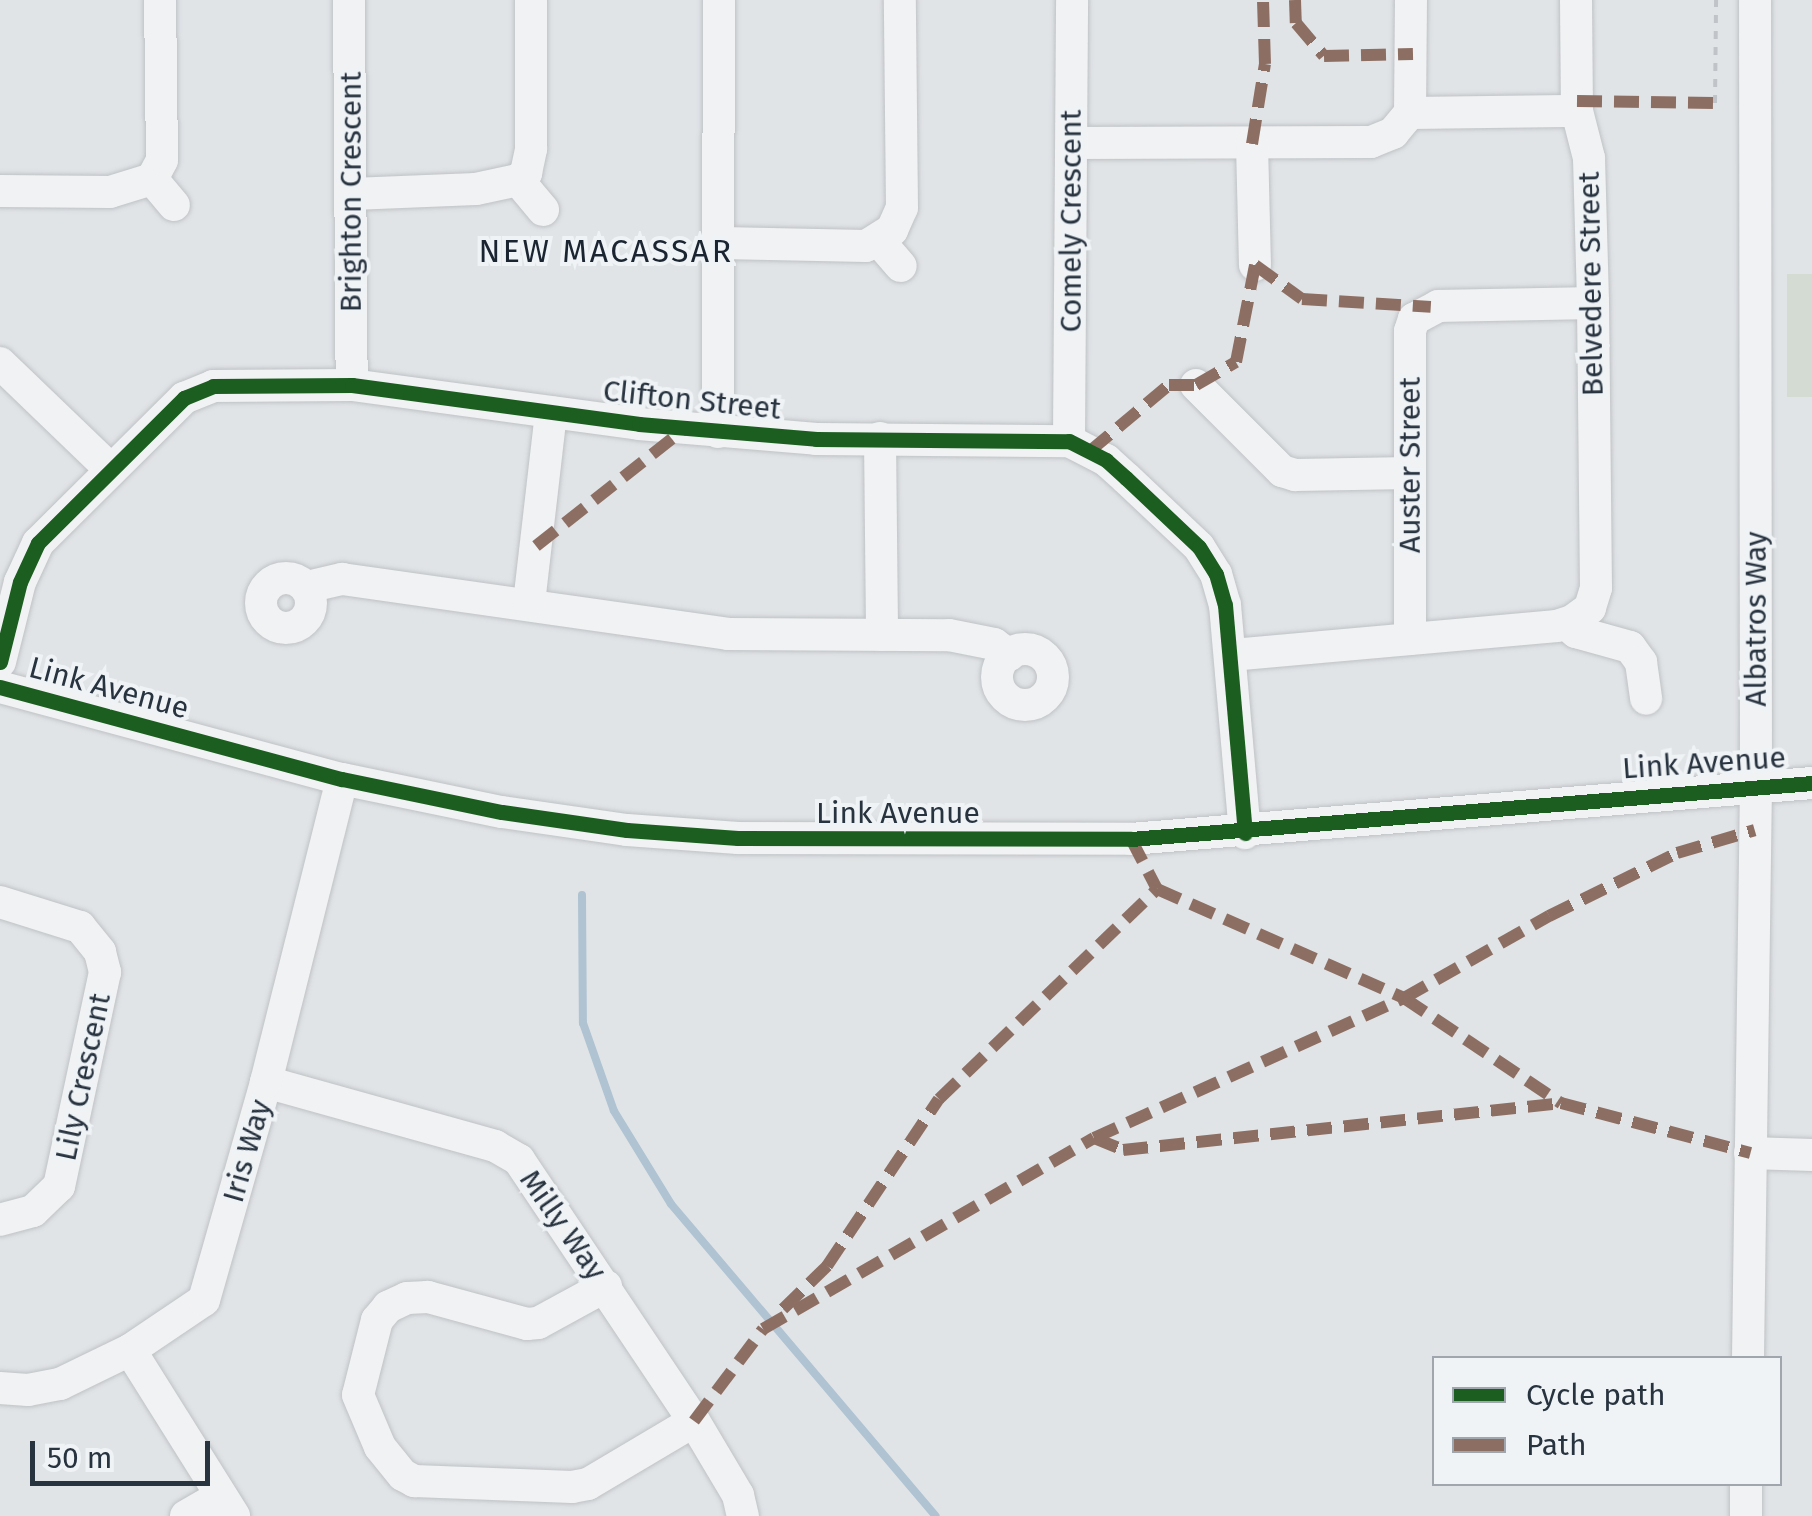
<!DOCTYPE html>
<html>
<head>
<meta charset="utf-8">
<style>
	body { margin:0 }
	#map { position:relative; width:1812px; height:1516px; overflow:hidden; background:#e1e4e7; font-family:"Fira Sans",sans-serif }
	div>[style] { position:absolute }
	.green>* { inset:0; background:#d3dbd2; transform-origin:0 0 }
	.stream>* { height:8px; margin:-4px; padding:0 4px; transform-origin:4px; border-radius:4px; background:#afc3d2 }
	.path>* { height:4px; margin-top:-2px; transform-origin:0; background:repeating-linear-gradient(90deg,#c0c3c7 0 8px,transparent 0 16px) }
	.roads { filter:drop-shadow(0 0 2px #bfc2c5) drop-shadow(0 0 2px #bfc2c5) }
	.minor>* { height:32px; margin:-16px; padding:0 16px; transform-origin:16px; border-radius:16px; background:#f1f2f3 }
	.minor>.ring { margin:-16px; padding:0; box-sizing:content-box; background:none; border:32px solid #f1f2f3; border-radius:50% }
	.quiet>* { height:12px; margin-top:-6px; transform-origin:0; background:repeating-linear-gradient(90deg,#8d6e63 0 25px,transparent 0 37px) }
	.cycleway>* { height:15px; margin:-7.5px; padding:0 7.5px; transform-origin:7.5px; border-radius:7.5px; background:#1b5e20 }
	span { translate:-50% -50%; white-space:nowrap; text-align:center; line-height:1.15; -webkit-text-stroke:8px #eff3f6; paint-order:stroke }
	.street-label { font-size:30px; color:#283340 }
	.neighbourhood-label { font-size:32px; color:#1b2431; letter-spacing:2.5px }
	.legend { position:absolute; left:1432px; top:1356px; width:350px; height:130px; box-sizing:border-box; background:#eff3f6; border:2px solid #9fa6ad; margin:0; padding:12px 18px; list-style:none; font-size:30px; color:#283340 }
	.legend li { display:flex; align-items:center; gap:20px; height:50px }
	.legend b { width:50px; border:2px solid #9fa6ad }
	.scale { position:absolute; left:30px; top:1441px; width:180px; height:45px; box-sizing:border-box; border:5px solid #283340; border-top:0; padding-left:12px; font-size:30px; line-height:35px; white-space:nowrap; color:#283340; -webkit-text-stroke:8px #eff3f6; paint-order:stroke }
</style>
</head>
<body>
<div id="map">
	<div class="green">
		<i style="left:1812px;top:274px;width:123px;height:25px;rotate:90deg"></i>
	</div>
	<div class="stream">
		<i style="left:582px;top:895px;width:128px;rotate:89.6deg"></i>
		<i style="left:583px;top:1023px;width:93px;rotate:70.6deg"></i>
		<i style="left:614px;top:1111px;width:109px;rotate:58.5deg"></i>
		<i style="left:671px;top:1204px;width:409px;rotate:49.7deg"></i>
	</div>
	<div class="path">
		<i style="left:1715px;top:103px;width:103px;rotate:-89.4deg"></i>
	</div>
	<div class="roads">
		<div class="minor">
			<i style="left:349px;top:0;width:385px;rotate:89.6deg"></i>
			<i style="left:1576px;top:0;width:111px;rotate:89.5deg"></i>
			<i style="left:1410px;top:113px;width:113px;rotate:-89.5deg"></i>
			<i style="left:1072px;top:143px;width:299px;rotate:-0.2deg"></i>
			<i style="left:1371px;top:142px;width:24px;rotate:-22deg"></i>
			<i style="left:1393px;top:133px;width:26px;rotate:-50deg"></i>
			<i style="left:1410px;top:113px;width:167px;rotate:-0.7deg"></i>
			<i style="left:1577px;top:111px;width:49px;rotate:75.7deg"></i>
			<i style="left:1589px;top:158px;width:145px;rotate:88.4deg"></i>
			<i style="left:1593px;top:303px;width:285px;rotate:89.4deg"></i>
			<i style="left:1596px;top:588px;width:21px;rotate:107deg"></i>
			<i style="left:1590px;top:608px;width:22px;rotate:144deg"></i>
			<i style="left:1572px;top:621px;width:16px;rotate:162deg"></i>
			<i style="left:1557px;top:626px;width:328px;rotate:174.9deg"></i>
			<i style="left:1252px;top:144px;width:121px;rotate:88.6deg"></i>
			<i style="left:152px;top:179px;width:34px;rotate:50deg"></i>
			<i style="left:518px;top:180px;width:39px;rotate:50deg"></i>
			<i style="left:0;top:191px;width:110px;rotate:0.5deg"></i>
			<i style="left:110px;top:192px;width:44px;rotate:-17.2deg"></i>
			<i style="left:152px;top:179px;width:21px;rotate:-62deg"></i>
			<i style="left:162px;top:160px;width:160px;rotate:-90.7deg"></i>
			<i style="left:352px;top:194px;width:124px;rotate:-2.3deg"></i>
			<i style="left:476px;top:189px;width:43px;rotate:-12.1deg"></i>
			<i style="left:518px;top:180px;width:11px;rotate:-41deg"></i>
			<i style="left:526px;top:173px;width:25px;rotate:-78deg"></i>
			<i style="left:531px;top:149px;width:149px;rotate:-90deg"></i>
			<i style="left:879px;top:241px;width:33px;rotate:49deg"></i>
			<i style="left:721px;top:243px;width:145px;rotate:1.2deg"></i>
			<i style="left:866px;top:246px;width:31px;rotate:-32deg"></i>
			<i style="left:892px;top:230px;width:24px;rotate:-66deg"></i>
			<i style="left:902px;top:208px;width:208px;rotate:-90.6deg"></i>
			<i style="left:0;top:363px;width:154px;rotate:43.9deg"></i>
			<i style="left:1196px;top:385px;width:122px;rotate:45deg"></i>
			<i style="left:1282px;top:471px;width:14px;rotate:17deg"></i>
			<i style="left:1295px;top:475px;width:115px;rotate:-1deg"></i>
			<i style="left:718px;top:432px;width:432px;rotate:-89.9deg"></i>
			<i style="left:880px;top:438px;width:197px;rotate:89.4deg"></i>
			<i style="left:1069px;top:441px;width:441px;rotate:-89.6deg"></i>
			<i class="ring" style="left:261px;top:578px;width:18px;height:18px"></i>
			<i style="left:307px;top:587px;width:36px;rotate:-13deg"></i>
			<i style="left:342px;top:579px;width:390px;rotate:8.1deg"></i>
			<i style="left:728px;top:634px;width:221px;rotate:0.3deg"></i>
			<i style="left:949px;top:635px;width:46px;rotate:11.3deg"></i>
			<i style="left:994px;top:644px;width:19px;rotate:36deg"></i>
			<i style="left:529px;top:603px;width:192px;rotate:-83.4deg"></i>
			<i style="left:1566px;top:624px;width:13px;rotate:39deg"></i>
			<i style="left:1576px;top:632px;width:56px;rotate:15.5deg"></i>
			<i style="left:1630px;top:647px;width:19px;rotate:54deg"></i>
			<i style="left:1641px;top:662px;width:37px;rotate:82deg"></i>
			<i style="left:1410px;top:639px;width:308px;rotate:-90deg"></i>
			<i style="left:1410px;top:331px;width:13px;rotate:-72deg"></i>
			<i style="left:1414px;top:319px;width:27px;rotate:-28deg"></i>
			<i style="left:1438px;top:306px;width:155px;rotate:-1.1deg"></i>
			<i class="ring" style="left:997px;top:649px;width:24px;height:24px"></i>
			<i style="left:0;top:662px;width:82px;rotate:-76deg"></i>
			<i style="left:20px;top:582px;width:43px;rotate:-65.2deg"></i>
			<i style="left:38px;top:543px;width:206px;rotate:-44.8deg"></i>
			<i style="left:184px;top:398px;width:31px;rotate:-22deg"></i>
			<i style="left:213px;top:386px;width:139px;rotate:-0.4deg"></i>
			<i style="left:352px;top:385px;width:290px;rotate:7.7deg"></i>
			<i style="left:639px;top:424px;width:178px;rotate:4.8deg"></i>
			<i style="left:816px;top:439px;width:253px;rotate:0.5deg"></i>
			<i style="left:1069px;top:441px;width:42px;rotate:27.2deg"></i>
			<i style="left:1106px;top:460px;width:27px;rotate:42deg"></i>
			<i style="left:1126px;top:478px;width:100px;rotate:43.4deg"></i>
			<i style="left:1199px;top:547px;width:32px;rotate:58deg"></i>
			<i style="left:1216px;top:574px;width:32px;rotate:74deg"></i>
			<i style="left:1225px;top:605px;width:229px;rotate:85deg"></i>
			<i style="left:0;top:687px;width:354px;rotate:15.1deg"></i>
			<i style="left:342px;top:779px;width:163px;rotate:11.7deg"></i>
			<i style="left:502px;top:812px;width:126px;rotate:8.2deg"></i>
			<i style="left:627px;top:830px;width:111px;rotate:4.1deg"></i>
			<i style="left:738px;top:838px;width:393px;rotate:0.1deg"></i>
			<i style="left:1131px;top:839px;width:683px;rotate:-4.7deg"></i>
			<i style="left:0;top:902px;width:84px;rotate:17.4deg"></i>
			<i style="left:80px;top:927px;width:32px;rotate:51deg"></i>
			<i style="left:100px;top:952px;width:21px;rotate:76deg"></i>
			<i style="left:105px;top:972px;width:219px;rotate:102.1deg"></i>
			<i style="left:59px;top:1186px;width:36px;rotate:136deg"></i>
			<i style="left:33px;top:1211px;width:34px;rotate:165deg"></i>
			<i style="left:266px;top:1082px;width:238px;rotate:15.6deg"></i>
			<i style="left:495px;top:1146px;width:28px;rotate:30deg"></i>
			<i style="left:519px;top:1160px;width:314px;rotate:56.2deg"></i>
			<i style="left:694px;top:1421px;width:86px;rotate:59.3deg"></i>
			<i style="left:738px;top:1495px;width:22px;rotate:77deg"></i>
			<i style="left:1750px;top:1153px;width:62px;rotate:1.8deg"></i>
			<i style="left:606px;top:1286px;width:77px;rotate:151.4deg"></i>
			<i style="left:538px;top:1323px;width:11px;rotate:175deg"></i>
			<i style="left:527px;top:1324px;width:103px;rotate:-164.7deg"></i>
			<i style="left:428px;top:1297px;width:21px;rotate:177deg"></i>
			<i style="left:407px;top:1298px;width:21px;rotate:155deg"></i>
			<i style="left:388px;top:1307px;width:17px;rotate:130deg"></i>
			<i style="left:377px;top:1320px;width:77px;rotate:104.2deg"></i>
			<i style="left:358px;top:1395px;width:56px;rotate:67.1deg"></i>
			<i style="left:380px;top:1447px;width:36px;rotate:51deg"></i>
			<i style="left:403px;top:1475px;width:13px;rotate:29deg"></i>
			<i style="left:414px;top:1481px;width:158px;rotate:2.2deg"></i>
			<i style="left:572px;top:1487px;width:16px;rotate:-11deg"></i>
			<i style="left:588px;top:1484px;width:123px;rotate:-30.7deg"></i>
			<i style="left:130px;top:1350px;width:196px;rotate:57.9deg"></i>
			<i style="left:1748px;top:1358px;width:574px;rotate:-89.2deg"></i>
			<i style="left:1756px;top:784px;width:784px;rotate:-90.07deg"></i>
			<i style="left:0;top:1388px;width:28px;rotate:4deg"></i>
			<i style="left:28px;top:1390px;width:33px;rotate:-11deg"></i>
			<i style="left:60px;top:1384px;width:78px;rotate:-25.9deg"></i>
			<i style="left:130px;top:1350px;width:89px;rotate:-34deg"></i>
			<i style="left:204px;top:1300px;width:227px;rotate:-74.1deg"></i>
			<i style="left:266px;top:1082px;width:312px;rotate:-75.9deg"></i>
			<i style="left:186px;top:1516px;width:39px;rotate:-30deg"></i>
			<i style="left:1746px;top:1516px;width:32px;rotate:-90deg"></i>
		</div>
	</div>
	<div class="quiet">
		<i style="left:1295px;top:0;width:23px;rotate:88deg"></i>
		<i style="left:1296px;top:23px;width:43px;rotate:49.7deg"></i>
		<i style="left:1324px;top:56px;width:89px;rotate:-1.3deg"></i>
		<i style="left:1577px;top:101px;width:138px;rotate:0.8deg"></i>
		<i style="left:1252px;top:144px;width:81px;rotate:-80.8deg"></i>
		<i style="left:1265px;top:64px;width:64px;rotate:-91.8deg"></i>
		<i style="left:1090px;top:451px;width:103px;rotate:-39.9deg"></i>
		<i style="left:1169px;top:385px;width:27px"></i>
		<i style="left:1196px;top:385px;width:46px;rotate:-29.9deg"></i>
		<i style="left:1236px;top:362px;width:99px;rotate:-78.9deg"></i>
		<i style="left:1255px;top:265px;width:58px;rotate:35.9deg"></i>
		<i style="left:1302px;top:299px;width:129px;rotate:3.5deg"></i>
		<i style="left:536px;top:546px;width:189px;rotate:-38.3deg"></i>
		<i style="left:1131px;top:839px;width:56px;rotate:62.5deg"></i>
		<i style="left:1157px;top:889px;width:270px;rotate:23.8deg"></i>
		<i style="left:1404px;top:998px;width:189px;rotate:33.8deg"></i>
		<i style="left:1561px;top:1103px;width:196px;rotate:14.8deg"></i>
		<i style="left:1094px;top:1138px;width:31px;rotate:22deg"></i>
		<i style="left:1123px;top:1150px;width:441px;rotate:-6.1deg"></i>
		<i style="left:783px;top:1309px;width:62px;rotate:-44.3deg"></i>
		<i style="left:827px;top:1266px;width:201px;rotate:-56.2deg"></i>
		<i style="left:939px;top:1099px;width:303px;rotate:-43.9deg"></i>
		<i style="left:694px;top:1421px;width:115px;rotate:-53.1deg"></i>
		<i style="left:763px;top:1329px;width:382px;rotate:-30deg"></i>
		<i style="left:1094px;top:1138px;width:340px;rotate:-24.3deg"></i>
		<i style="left:1404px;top:998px;width:167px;rotate:-29.5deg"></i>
		<i style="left:1549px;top:916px;width:143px;rotate:-26.2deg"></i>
		<i style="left:1677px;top:853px;width:81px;rotate:-16.4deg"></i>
	</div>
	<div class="cycleway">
		<i style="left:0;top:662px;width:82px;rotate:-76deg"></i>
		<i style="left:20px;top:582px;width:43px;rotate:-65.2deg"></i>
		<i style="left:38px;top:543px;width:206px;rotate:-44.8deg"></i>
		<i style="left:184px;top:398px;width:31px;rotate:-22deg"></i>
		<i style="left:213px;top:386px;width:139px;rotate:-0.4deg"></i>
		<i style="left:352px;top:385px;width:290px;rotate:7.7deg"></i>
		<i style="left:639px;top:424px;width:178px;rotate:4.8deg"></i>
		<i style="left:816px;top:439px;width:253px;rotate:0.5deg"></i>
		<i style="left:1069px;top:441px;width:42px;rotate:27.2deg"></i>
		<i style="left:1106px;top:460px;width:27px;rotate:42deg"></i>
		<i style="left:1126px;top:478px;width:100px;rotate:43.4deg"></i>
		<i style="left:1199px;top:547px;width:32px;rotate:58deg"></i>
		<i style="left:1216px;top:574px;width:32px;rotate:74deg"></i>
		<i style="left:1225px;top:605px;width:229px;rotate:85deg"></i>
		<i style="left:0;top:687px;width:354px;rotate:15.1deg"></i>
		<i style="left:342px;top:779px;width:163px;rotate:11.7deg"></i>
		<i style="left:502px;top:812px;width:126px;rotate:8.2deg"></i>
		<i style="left:627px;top:830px;width:111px;rotate:4.1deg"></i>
		<i style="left:738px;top:838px;width:393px;rotate:0.1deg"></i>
		<i style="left:1131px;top:839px;width:683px;rotate:-4.7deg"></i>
	</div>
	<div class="street-label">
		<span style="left:351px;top:192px;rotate:-90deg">Brighton Crescent</span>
		<span style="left:1071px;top:221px;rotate:-90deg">Comely Crescent</span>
		<span style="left:1591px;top:284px;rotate:-91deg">Belvedere Street</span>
		<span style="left:692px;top:400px;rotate:6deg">Clifton Street</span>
		<span style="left:1410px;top:465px;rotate:-90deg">Auster Street</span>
		<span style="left:1756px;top:619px;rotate:-90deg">Albatros Way</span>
		<span style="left:109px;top:688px;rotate:15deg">Link Avenue</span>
		<span style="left:1704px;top:763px;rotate:-4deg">Link Avenue</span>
		<span style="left:898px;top:813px">Link Avenue</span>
		<span style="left:83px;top:1077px;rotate:-78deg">Lily Crescent</span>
		<span style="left:247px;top:1151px;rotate:-74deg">Iris Way</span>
		<span style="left:563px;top:1225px;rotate:55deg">Milly Way</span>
	</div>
	<div class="neighbourhood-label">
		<span style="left:606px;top:251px">NEW MACASSAR</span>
	</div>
	<ul class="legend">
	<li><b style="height:12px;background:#1b5e20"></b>Cycle path</li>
	<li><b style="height:12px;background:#8d6e63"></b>Path</li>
	</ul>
	<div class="scale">50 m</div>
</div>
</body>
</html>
